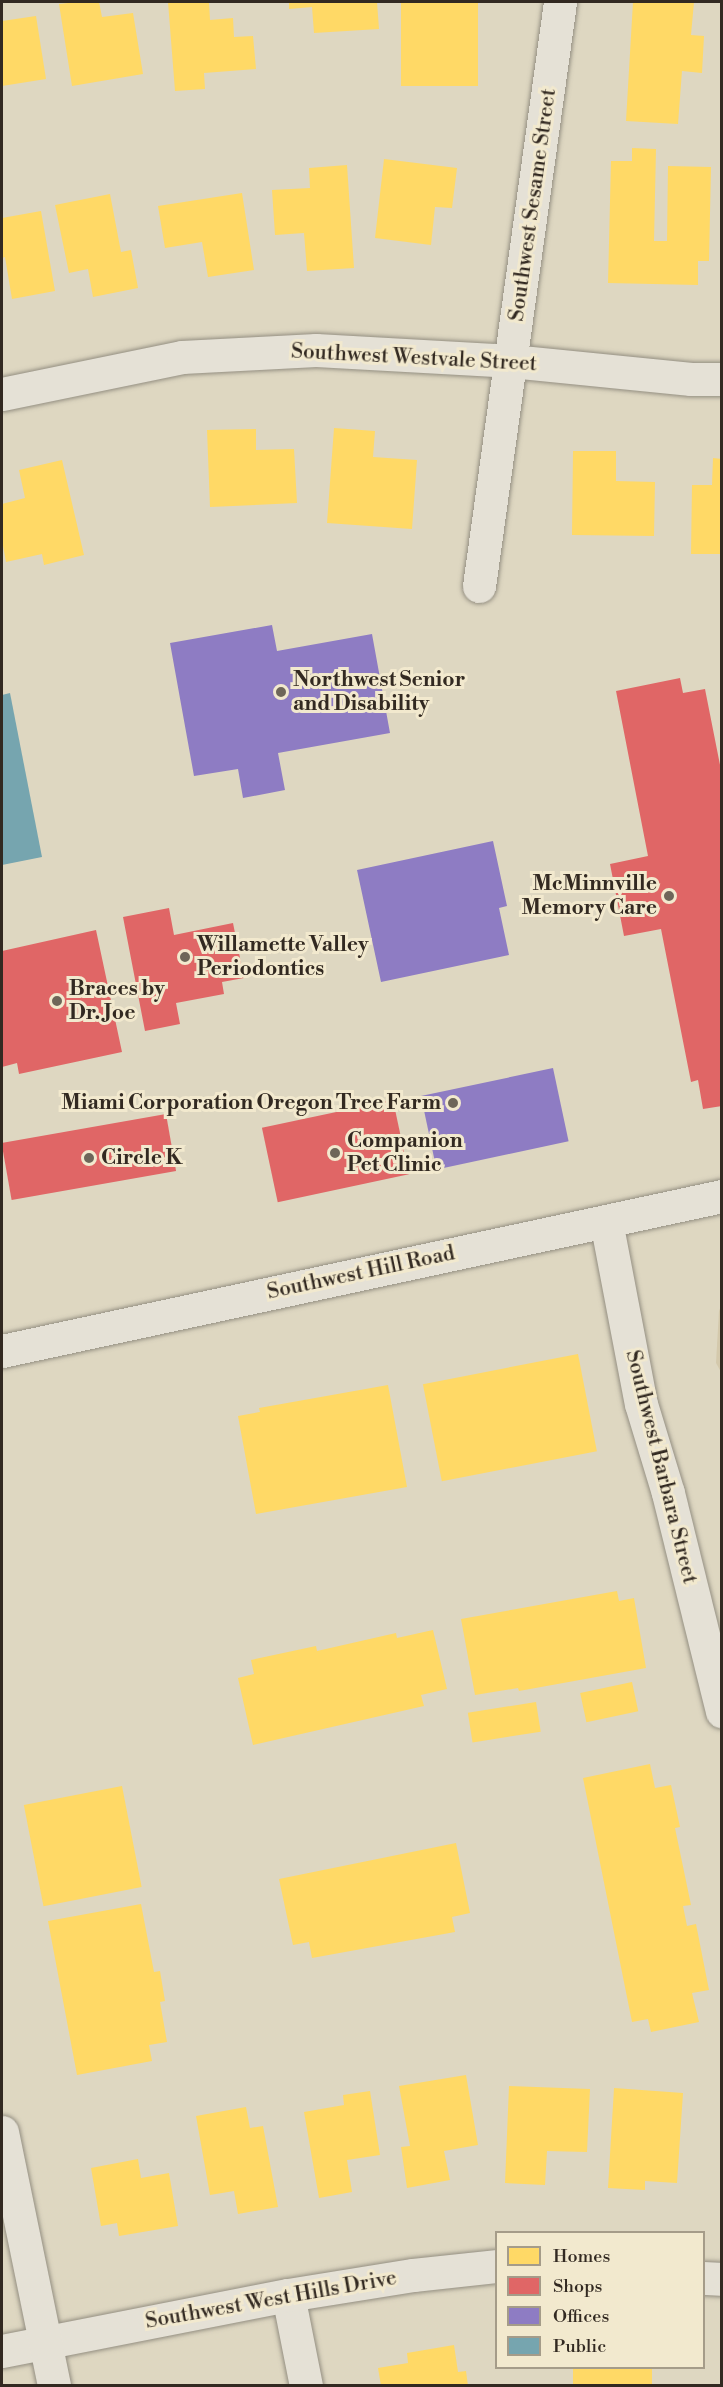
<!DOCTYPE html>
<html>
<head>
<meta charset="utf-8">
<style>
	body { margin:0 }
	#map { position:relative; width:723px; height:2387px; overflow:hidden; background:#ded7c1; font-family:"Libre Bodoni",serif }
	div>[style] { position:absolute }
	.green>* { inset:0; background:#d4c9ac }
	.homes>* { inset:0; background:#ffd966; transform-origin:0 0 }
	.shops>* { inset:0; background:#e06666; transform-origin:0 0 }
	.offices>* { inset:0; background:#8e7cc3; transform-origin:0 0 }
	.public>* { inset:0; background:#76a5af }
	.roads { filter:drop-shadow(0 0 2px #948f82) drop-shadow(0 0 2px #948f82) }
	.minor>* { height:33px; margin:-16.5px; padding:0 16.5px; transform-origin:16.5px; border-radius:16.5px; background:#e5e1d6 }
	.tertiary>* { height:33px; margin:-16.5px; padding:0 16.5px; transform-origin:16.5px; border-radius:16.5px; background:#e5e1d6 }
	.dots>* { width:16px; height:16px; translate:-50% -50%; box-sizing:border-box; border:3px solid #f2e9ce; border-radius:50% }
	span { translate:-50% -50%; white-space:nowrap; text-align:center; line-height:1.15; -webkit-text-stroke:6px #f2e9ce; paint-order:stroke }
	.street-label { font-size:21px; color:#322921 }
	.poi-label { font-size:21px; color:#322921; font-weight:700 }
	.left { translate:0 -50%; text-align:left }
	.right { translate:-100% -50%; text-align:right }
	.frame { position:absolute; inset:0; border:3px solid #322921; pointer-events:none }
	.legend { position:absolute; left:495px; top:2231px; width:210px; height:138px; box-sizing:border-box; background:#f2e9ce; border:2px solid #a59c89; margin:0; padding:8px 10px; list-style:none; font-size:18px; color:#322921 }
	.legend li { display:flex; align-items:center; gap:12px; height:30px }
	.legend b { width:30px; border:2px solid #a59c89 }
</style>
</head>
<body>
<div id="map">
	<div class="green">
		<i style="clip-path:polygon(721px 1306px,722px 1372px,721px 1372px,716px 1363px,719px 1311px)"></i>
	</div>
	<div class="homes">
		<i style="clip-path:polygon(77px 2px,99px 2px,102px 17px,133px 13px,143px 74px,72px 86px,59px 4px)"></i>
		<i style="clip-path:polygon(168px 2px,209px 2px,210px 20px,233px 18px,234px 37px,253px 36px,256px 69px,204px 73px,205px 89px,175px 91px)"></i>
		<i style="clip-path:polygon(289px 2px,377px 2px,379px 29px,314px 33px,312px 7px,289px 9px)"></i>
		<i style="left:401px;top:2px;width:77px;height:84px"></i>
		<i style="clip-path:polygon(633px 2px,694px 2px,691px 35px,704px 36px,702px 73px,682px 71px,678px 124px,626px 121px)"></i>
		<i style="clip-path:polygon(36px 16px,46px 79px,2px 86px,2px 21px)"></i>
		<i style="clip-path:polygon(632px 148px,656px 149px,654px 241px,667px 241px,668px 166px,711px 167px,709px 261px,698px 261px,698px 285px,608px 283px,611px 161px,632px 161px)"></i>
		<i style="clip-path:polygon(384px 159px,457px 168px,452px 208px,435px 207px,431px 245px,375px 238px)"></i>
		<i style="clip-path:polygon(347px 165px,354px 268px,307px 271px,304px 233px,275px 235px,272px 190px,310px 188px,309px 168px)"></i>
		<i style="clip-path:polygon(242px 193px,254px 270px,208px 277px,202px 242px,165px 248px,158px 206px)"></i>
		<i style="clip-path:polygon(110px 194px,121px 252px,131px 250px,138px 288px,93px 297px,88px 269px,69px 273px,55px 205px)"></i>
		<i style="clip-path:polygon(41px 211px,55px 291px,12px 299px,5px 257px,2px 258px,2px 218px)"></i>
		<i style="clip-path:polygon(334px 428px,375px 431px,373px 457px,417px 460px,412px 529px,327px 523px)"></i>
		<i style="clip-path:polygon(256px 429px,256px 450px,294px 449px,297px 503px,210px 507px,207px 430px)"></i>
		<i style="clip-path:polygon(573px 451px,616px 451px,616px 481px,655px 482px,654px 536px,572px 535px)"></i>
		<i style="clip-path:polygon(713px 458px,722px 459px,722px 554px,691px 554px,692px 485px,712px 485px)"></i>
		<i style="clip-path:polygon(62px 460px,84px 555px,44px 565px,42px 554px,6px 562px,2px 540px,2px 504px,25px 498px,19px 470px)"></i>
		<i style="left:578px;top:1354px;width:99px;height:158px;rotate:79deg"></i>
		<i style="clip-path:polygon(388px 1385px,407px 1487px,256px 1514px,238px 1416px,260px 1412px,259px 1408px)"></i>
		<i style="clip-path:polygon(617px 1591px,619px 1601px,634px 1598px,646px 1668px,519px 1691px,518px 1688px,475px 1695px,461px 1619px)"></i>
		<i style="clip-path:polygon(433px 1630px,447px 1689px,421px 1695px,424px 1706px,253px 1745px,238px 1678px,254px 1674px,251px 1660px,316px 1646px,317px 1651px,396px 1633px,397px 1638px)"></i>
		<i style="left:632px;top:1682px;width:30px;height:53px;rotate:78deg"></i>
		<i style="left:536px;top:1702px;width:30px;height:69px;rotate:81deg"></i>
		<i style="clip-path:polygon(650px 1764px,655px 1788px,671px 1785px,680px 1827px,675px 1828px,691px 1905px,683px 1906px,687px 1926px,696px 1924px,709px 1990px,692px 1993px,699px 2022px,651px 2032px,648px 2019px,632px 2022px,583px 1778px)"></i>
		<i style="left:122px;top:1786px;width:103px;height:100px;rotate:79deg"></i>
		<i style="clip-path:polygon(456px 1843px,470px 1913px,452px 1917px,455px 1932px,312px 1958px,309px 1942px,293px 1945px,279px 1879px)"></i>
		<i style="clip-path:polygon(141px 1904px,154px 1972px,160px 1971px,165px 2001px,160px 2002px,167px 2042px,149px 2045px,152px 2061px,77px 2075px,48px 1921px)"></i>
		<i style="clip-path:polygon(466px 2075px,478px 2145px,444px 2151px,450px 2180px,407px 2188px,401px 2147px,410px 2146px,399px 2086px)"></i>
		<i style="clip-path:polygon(509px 2086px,590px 2089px,587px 2152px,547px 2151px,545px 2185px,505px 2183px)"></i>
		<i style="clip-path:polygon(614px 2088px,683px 2093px,677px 2183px,645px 2181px,645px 2190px,608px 2188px)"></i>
		<i style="clip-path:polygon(370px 2091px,380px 2155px,347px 2160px,352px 2192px,319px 2198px,304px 2112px,344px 2105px,343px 2095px)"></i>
		<i style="clip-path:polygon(246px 2107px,250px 2128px,263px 2126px,278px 2207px,238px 2214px,234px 2191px,210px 2195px,196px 2116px)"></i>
		<i style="clip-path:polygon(138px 2159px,141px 2178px,169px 2173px,178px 2226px,119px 2236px,117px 2223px,101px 2226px,91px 2168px)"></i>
		<i style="clip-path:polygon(454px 2345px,458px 2372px,466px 2371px,468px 2386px,381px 2386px,378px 2368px,408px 2363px,407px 2353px)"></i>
		<i style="left:573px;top:2368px;width:79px;height:18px"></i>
	</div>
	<div class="shops">
		<i style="clip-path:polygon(680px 678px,683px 693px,705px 689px,722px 775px,722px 1106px,703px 1109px,698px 1080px,691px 1082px,661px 929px,624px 936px,610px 864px,648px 856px,616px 691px)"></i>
		<i style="clip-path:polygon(169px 908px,174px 935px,233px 923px,244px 978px,222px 982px,224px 994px,176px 1003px,180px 1024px,145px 1031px,123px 917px)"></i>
		<i style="clip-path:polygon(96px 930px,122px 1052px,19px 1074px,17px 1063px,2px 1067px,2px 951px)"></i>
		<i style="left:393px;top:1100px;width:76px;height:134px;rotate:78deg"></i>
		<i style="left:166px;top:1114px;width:58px;height:167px;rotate:80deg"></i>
	</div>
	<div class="offices">
		<i style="clip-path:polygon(272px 625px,277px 651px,372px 634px,390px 733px,278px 753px,285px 790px,243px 798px,238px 769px,194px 776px,170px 643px)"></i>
		<i style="clip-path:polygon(493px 841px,507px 906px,499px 908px,509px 955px,381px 982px,357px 870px)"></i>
		<i style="left:553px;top:1068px;width:75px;height:135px;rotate:78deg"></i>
	</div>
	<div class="public">
		<i style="clip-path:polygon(10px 693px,42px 857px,2px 865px,2px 695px)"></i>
	</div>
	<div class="roads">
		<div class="minor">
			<i style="left:2px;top:394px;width:184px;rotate:-11.6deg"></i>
			<i style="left:182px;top:357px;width:134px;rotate:-3deg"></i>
			<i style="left:316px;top:350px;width:195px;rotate:3.2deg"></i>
			<i style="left:511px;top:361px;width:181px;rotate:5.7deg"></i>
			<i style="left:691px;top:379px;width:31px"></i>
			<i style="left:479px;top:586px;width:590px;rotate:-82.1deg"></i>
			<i style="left:606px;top:1221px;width:186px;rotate:79.2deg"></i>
			<i style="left:641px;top:1404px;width:93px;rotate:73.1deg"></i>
			<i style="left:668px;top:1493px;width:225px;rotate:76.1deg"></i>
			<i style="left:704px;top:2278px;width:18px;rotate:3deg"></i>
			<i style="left:288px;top:2295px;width:93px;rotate:78.8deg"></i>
			<i style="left:2px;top:2351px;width:291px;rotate:-11.1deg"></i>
			<i style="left:288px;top:2295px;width:127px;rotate:-9.1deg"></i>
			<i style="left:413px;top:2275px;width:83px;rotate:-6.2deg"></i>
		</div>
		<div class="tertiary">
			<i style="left:2px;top:1351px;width:736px;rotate:-12.15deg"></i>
			<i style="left:2px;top:2132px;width:259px;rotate:78.4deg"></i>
		</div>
	</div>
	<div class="dots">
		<i style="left:281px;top:692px;background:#6e6659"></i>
		<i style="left:669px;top:896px;background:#6e6659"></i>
		<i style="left:185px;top:957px;background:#6e6659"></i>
		<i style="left:57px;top:1001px;background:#6e6659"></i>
		<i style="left:453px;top:1103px;background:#6e6659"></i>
		<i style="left:335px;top:1153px;background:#6e6659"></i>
		<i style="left:89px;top:1158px;background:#6e6659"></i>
	</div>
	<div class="street-label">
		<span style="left:533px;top:205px;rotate:-82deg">Southwest Sesame Street</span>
		<span style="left:414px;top:358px;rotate:3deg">Southwest Westvale Street</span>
		<span style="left:361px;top:1273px;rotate:-12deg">Southwest Hill Road</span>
		<span style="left:661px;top:1467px;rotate:76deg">Southwest Barbara Street</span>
		<span style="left:271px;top:2300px;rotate:-10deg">Southwest West Hills Drive</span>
	</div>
	<div class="poi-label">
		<span class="left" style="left:293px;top:692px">Northwest Senior<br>and Disability</span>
		<span class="right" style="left:657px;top:896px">McMinnville<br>Memory Care</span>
		<span class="left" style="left:197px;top:957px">Willamette Valley<br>Periodontics</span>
		<span class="left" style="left:69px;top:1001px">Braces by<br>Dr. Joe</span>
		<span class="right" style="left:441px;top:1103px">Miami Corporation Oregon Tree Farm</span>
		<span class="left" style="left:347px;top:1153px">Companion<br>Pet Clinic</span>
		<span class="left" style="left:101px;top:1158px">Circle K</span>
	</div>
	<div class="frame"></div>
	<ul class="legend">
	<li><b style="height:16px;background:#ffd966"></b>Homes</li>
	<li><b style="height:16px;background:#e06666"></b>Shops</li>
	<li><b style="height:16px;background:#8e7cc3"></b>Offices</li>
	<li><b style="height:16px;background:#76a5af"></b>Public</li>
	</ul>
</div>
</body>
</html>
